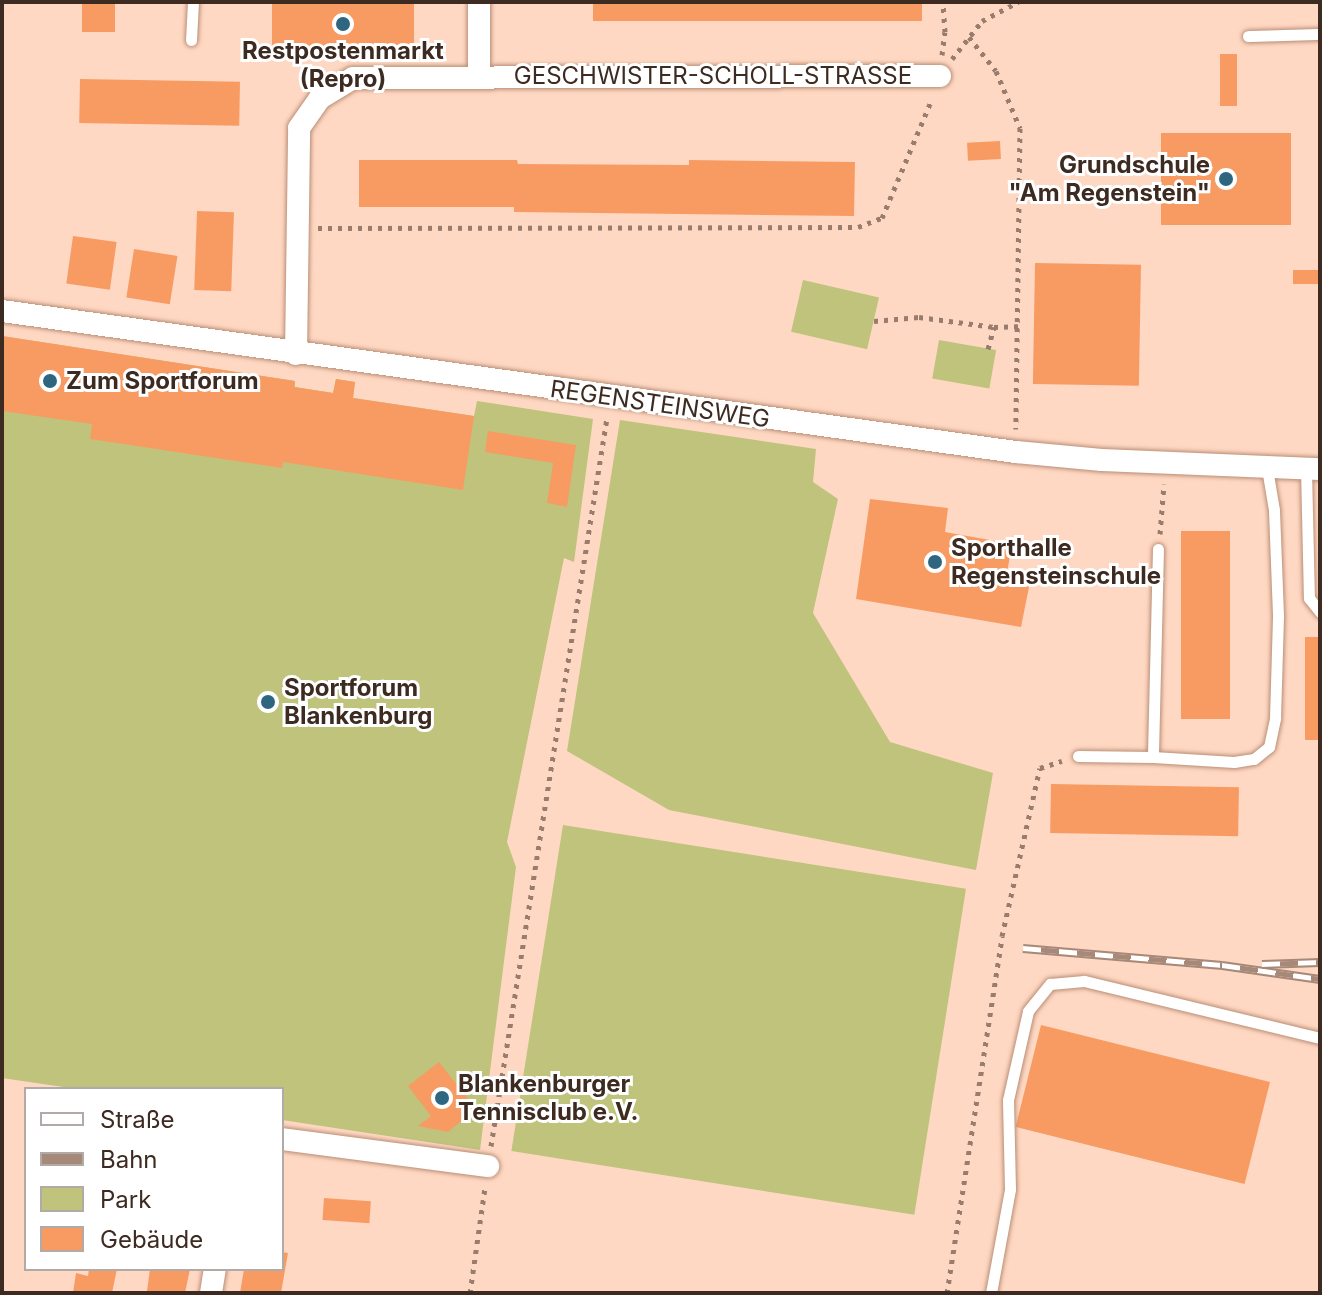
<!DOCTYPE html>
<html>
<head>
<meta charset="utf-8">
<style>
	body { margin:0 }
	#map { position:relative; width:1322px; height:1295px; overflow:hidden; background:#ffd8c3; font-family:Inter,sans-serif }
	div>[style] { position:absolute }
	.green>* { inset:0; background:#bfc37c; transform-origin:0 0 }
	.building>* { inset:0; background:#f89b63; transform-origin:0 0 }
	.path>* { height:5px; margin-top:-2.5px; transform-origin:0; background:repeating-linear-gradient(90deg,#987c6d 0 4px,transparent 0 10px) }
	.roads { filter:drop-shadow(0 0 2px #ba8e75) drop-shadow(0 0 2px #ba8e75) }
	.lane>* { height:11px; margin:-5.5px; padding:0 5.5px; transform-origin:5.5px; border-radius:5.5px; background:#fff }
	.street>* { height:22px; margin:-11px; padding:0 11px; transform-origin:11px; border-radius:11px; background:#fff }
	.rail>* { height:9px; margin-top:-4.5px; transform-origin:0; background:repeating-linear-gradient(90deg,#fff 0 18px,#a78979 0 36px); box-sizing:border-box; border-block:2px solid #a78979 }
	.dots>* { width:22px; height:22px; translate:-50% -50%; box-sizing:border-box; border:4px solid #fff; border-radius:50% }
	span { translate:-50% -50%; white-space:nowrap; text-align:center; line-height:1.15; -webkit-text-stroke:6px #fff; paint-order:stroke }
	.poi-label { font-size:24px; color:#3d2a20; font-weight:700 }
	.right { translate:-100% -50%; text-align:right }
	.left { translate:0 -50%; text-align:left }
	.street-label { font-size:24px; color:#3d2a20 }
	.frame { position:absolute; inset:0; border:4px solid #3d2a20; pointer-events:none }
	.legend { position:absolute; left:24px; top:1087px; width:260px; height:184px; box-sizing:border-box; background:#fff; border:2px solid #b1aaa6; margin:0; padding:10px 14px; list-style:none; font-size:24px; color:#3d2a20 }
	.legend li { display:flex; align-items:center; gap:16px; height:40px }
	.legend b { width:40px; border:2px solid #b1aaa6 }
</style>
</head>
<body>
<div id="map">
	<div class="green">
		<i style="left:803px;top:280px;width:78px;height:53px;rotate:13deg"></i>
		<i style="clip-path:polygon(2px 336px,295px 381px,295px 387px,333px 393px,336px 379px,355px 382px,353px 398px,474px 416px,477px 401px,593px 419px,574px 562px,564px 558px,507px 842px,516px 867px,480px 1150px,282px 1120px,282px 1089px,77px 1089px,2px 1078px)"></i>
		<i style="left:939px;top:340px;width:58px;height:39px;rotate:10deg"></i>
		<i style="clip-path:polygon(620px 420px,816px 449px,813px 482px,838px 499px,813px 613px,890px 742px,993px 773px,976px 870px,669px 810px,567px 751px)"></i>
		<i style="left:563px;top:825px;width:408px;height:330px;rotate:9deg"></i>
	</div>
	<div class="building">
		<i style="left:82px;top:2px;width:33px;height:30px"></i>
		<i style="left:272px;top:2px;width:142px;height:45px"></i>
		<i style="left:593px;top:2px;width:329px;height:19px"></i>
		<i style="left:1220px;top:54px;width:17px;height:52px"></i>
		<i style="left:80px;top:79px;width:160px;height:44px;rotate:1deg"></i>
		<i style="left:1161px;top:133px;width:130px;height:92px"></i>
		<i style="left:1000px;top:141px;width:18px;height:33px;rotate:87deg"></i>
		<i style="clip-path:polygon(359px 160px,517px 160px,518px 164px,689px 165px,689px 160px,855px 162px,854px 216px,514px 212px,514px 207px,359px 207px)"></i>
		<i style="left:197px;top:211px;width:37px;height:79px;rotate:2deg"></i>
		<i style="left:73px;top:236px;width:44px;height:48px;rotate:8deg"></i>
		<i style="left:134px;top:249px;width:44px;height:49px;rotate:9deg"></i>
		<i style="left:1035px;top:263px;width:106px;height:121px;rotate:1deg"></i>
		<i style="left:1320px;top:270px;width:14px;height:27px;rotate:90deg"></i>
		<i style="clip-path:polygon(2px 336px,295px 381px,294px 387px,333px 393px,336px 379px,355px 382px,353px 398px,474px 416px,463px 490px,283px 462px,282px 468px,90px 439px,92px 424px,2px 411px)"></i>
		<i style="clip-path:polygon(488px 431px,576px 445px,567px 507px,547px 503px,553px 463px,485px 452px)"></i>
		<i style="clip-path:polygon(870px 499px,948px 508px,945px 532px,1012px 544px,1006px 579px,1030px 582px,1021px 627px,856px 599px)"></i>
		<i style="left:1181px;top:531px;width:49px;height:188px"></i>
		<i style="left:1305px;top:637px;width:15px;height:103px"></i>
		<i style="left:1051px;top:784px;width:188px;height:49px;rotate:1deg"></i>
		<i style="left:1041px;top:1025px;width:236px;height:105px;rotate:14deg"></i>
		<i style="clip-path:polygon(439px 1062px,476px 1109px,448px 1132px,418px 1126px,431px 1116px,408px 1086px)"></i>
		<i style="left:324px;top:1198px;width:47px;height:22px;rotate:4deg"></i>
		<i style="clip-path:polygon(282px 1252px,288px 1253px,281px 1293px,240px 1293px,244px 1269px,282px 1269px)"></i>
		<i style="clip-path:polygon(89px 1269px,117px 1269px,112px 1293px,73px 1293px,76px 1273px,88px 1276px)"></i>
		<i style="clip-path:polygon(150px 1269px,190px 1269px,185px 1293px,147px 1291px)"></i>
	</div>
	<div class="path">
		<i style="left:969px;top:37px;width:43px;rotate:51.5deg"></i>
		<i style="left:996px;top:71px;width:62px;rotate:67.2deg"></i>
		<i style="left:1020px;top:128px;width:301px;rotate:90.8deg"></i>
		<i style="left:942px;top:55px;width:23px;rotate:-83deg"></i>
		<i style="left:945px;top:32px;width:30px;rotate:-94deg"></i>
		<i style="left:952px;top:59px;width:48px;rotate:-51.7deg"></i>
		<i style="left:982px;top:21px;width:41px;rotate:-27.8deg"></i>
		<i style="left:318px;top:228px;width:540px;rotate:-0.11deg"></i>
		<i style="left:858px;top:227px;width:26px;rotate:-21deg"></i>
		<i style="left:882px;top:218px;width:129px;rotate:-67.2deg"></i>
		<i style="left:874px;top:321px;width:45px;rotate:-5.1deg"></i>
		<i style="left:919px;top:317px;width:76px;rotate:7.6deg"></i>
		<i style="left:988px;top:349px;width:23px;rotate:-75deg"></i>
		<i style="left:994px;top:327px;width:24px;rotate:-2deg"></i>
		<i style="left:1160px;top:534px;width:50px;rotate:-85.4deg"></i>
		<i style="left:491px;top:1146px;width:737px;rotate:-80.95deg"></i>
		<i style="left:470px;top:1293px;width:106px;rotate:-81.9deg"></i>
		<i style="left:947px;top:1293px;width:361px;rotate:-81.2deg"></i>
		<i style="left:1002px;top:936px;width:172px;rotate:-77.3deg"></i>
		<i style="left:1040px;top:768px;width:23px;rotate:-18deg"></i>
	</div>
	<div class="roads">
		<div class="lane">
			<i style="left:1248px;top:36px;width:72px;rotate:-1.6deg"></i>
			<i style="left:191px;top:40px;width:38px;rotate:-87deg"></i>
			<i style="left:1306px;top:469px;width:129px;rotate:88.7deg"></i>
			<i style="left:1309px;top:598px;width:18px;rotate:52deg"></i>
			<i style="left:1158px;top:549px;width:208px;rotate:91.4deg"></i>
			<i style="left:1153px;top:757px;width:81px;rotate:3.5deg"></i>
			<i style="left:1234px;top:762px;width:20px;rotate:-9deg"></i>
			<i style="left:1254px;top:759px;width:19px;rotate:-39deg"></i>
			<i style="left:1269px;top:747px;width:30px;rotate:-78deg"></i>
			<i style="left:1275px;top:718px;width:103px;rotate:-88.3deg"></i>
			<i style="left:1278px;top:615px;width:105px;rotate:-92.2deg"></i>
			<i style="left:1274px;top:510px;width:43px;rotate:-99.5deg"></i>
			<i style="left:1078px;top:756px;width:75px;rotate:0.8deg"></i>
			<i style="left:991px;top:1293px;width:106px;rotate:-79.6deg"></i>
			<i style="left:1010px;top:1189px;width:89px;rotate:-91.3deg"></i>
			<i style="left:1008px;top:1100px;width:91px;rotate:-77.3deg"></i>
			<i style="left:1028px;top:1011px;width:35px;rotate:-51deg"></i>
			<i style="left:1050px;top:984px;width:34px;rotate:-5deg"></i>
			<i style="left:1084px;top:981px;width:243px;rotate:13.6deg"></i>
		</div>
		<div class="street">
			<i style="left:479px;top:2px;width:74px;rotate:90deg"></i>
			<i style="left:2px;top:311px;width:1024px;rotate:7.92deg"></i>
			<i style="left:1016px;top:452px;width:86px;rotate:5.3deg"></i>
			<i style="left:1102px;top:460px;width:218px;rotate:2.4deg"></i>
			<i style="left:296px;top:354px;width:226px;rotate:-89.2deg"></i>
			<i style="left:299px;top:128px;width:37px;rotate:-55deg"></i>
			<i style="left:320px;top:98px;width:39px;rotate:-31deg"></i>
			<i style="left:353px;top:78px;width:587px;rotate:-0.2deg"></i>
			<i style="left:282px;top:1139px;width:208px;rotate:7.5deg"></i>
			<i style="left:211px;top:1293px;width:24px;rotate:-81deg"></i>
		</div>
	</div>
	<div class="rail">
		<i style="left:1023px;top:948px;width:200px;rotate:4.9deg"></i>
		<i style="left:1222px;top:965px;width:99px;rotate:8.1deg"></i>
		<i style="left:1262px;top:964px;width:58px;rotate:-2deg"></i>
	</div>
	<div class="dots">
		<i style="left:343px;top:24px;background:#2e6680"></i>
		<i style="left:1226px;top:179px;background:#2e6680"></i>
		<i style="left:50px;top:381px;background:#2e6680"></i>
		<i style="left:935px;top:562px;background:#2e6680"></i>
		<i style="left:268px;top:702px;background:#2e6680"></i>
		<i style="left:442px;top:1098px;background:#2e6680"></i>
	</div>
	<div class="poi-label">
		<span style="left:343px;top:65px">Restpostenmarkt<br>(Repro)</span>
		<span class="right" style="left:1210px;top:179px">Grundschule<br>"Am Regenstein"</span>
		<span class="left" style="left:66px;top:381px">Zum Sportforum</span>
		<span class="left" style="left:951px;top:562px">Sporthalle<br>Regensteinschule</span>
		<span class="left" style="left:284px;top:702px">Sportforum<br>Blankenburg</span>
		<span class="left" style="left:458px;top:1098px">Blankenburger<br>Tennisclub e.V.</span>
	</div>
	<div class="street-label">
		<span style="left:713px;top:76px">GESCHWISTER-SCHOLL-STRASSE</span>
		<span style="left:660px;top:404px;rotate:8deg">REGENSTEINSWEG</span>
	</div>
	<div class="frame"></div>
	<ul class="legend">
	<li><b style="height:10px;background:#fff"></b>Straße</li>
	<li><b style="height:10px;background:#a78979"></b>Bahn</li>
	<li><b style="height:22px;background:#bfc37c"></b>Park</li>
	<li><b style="height:22px;background:#f89b63"></b>Gebäude</li>
	</ul>
</div>
</body>
</html>
